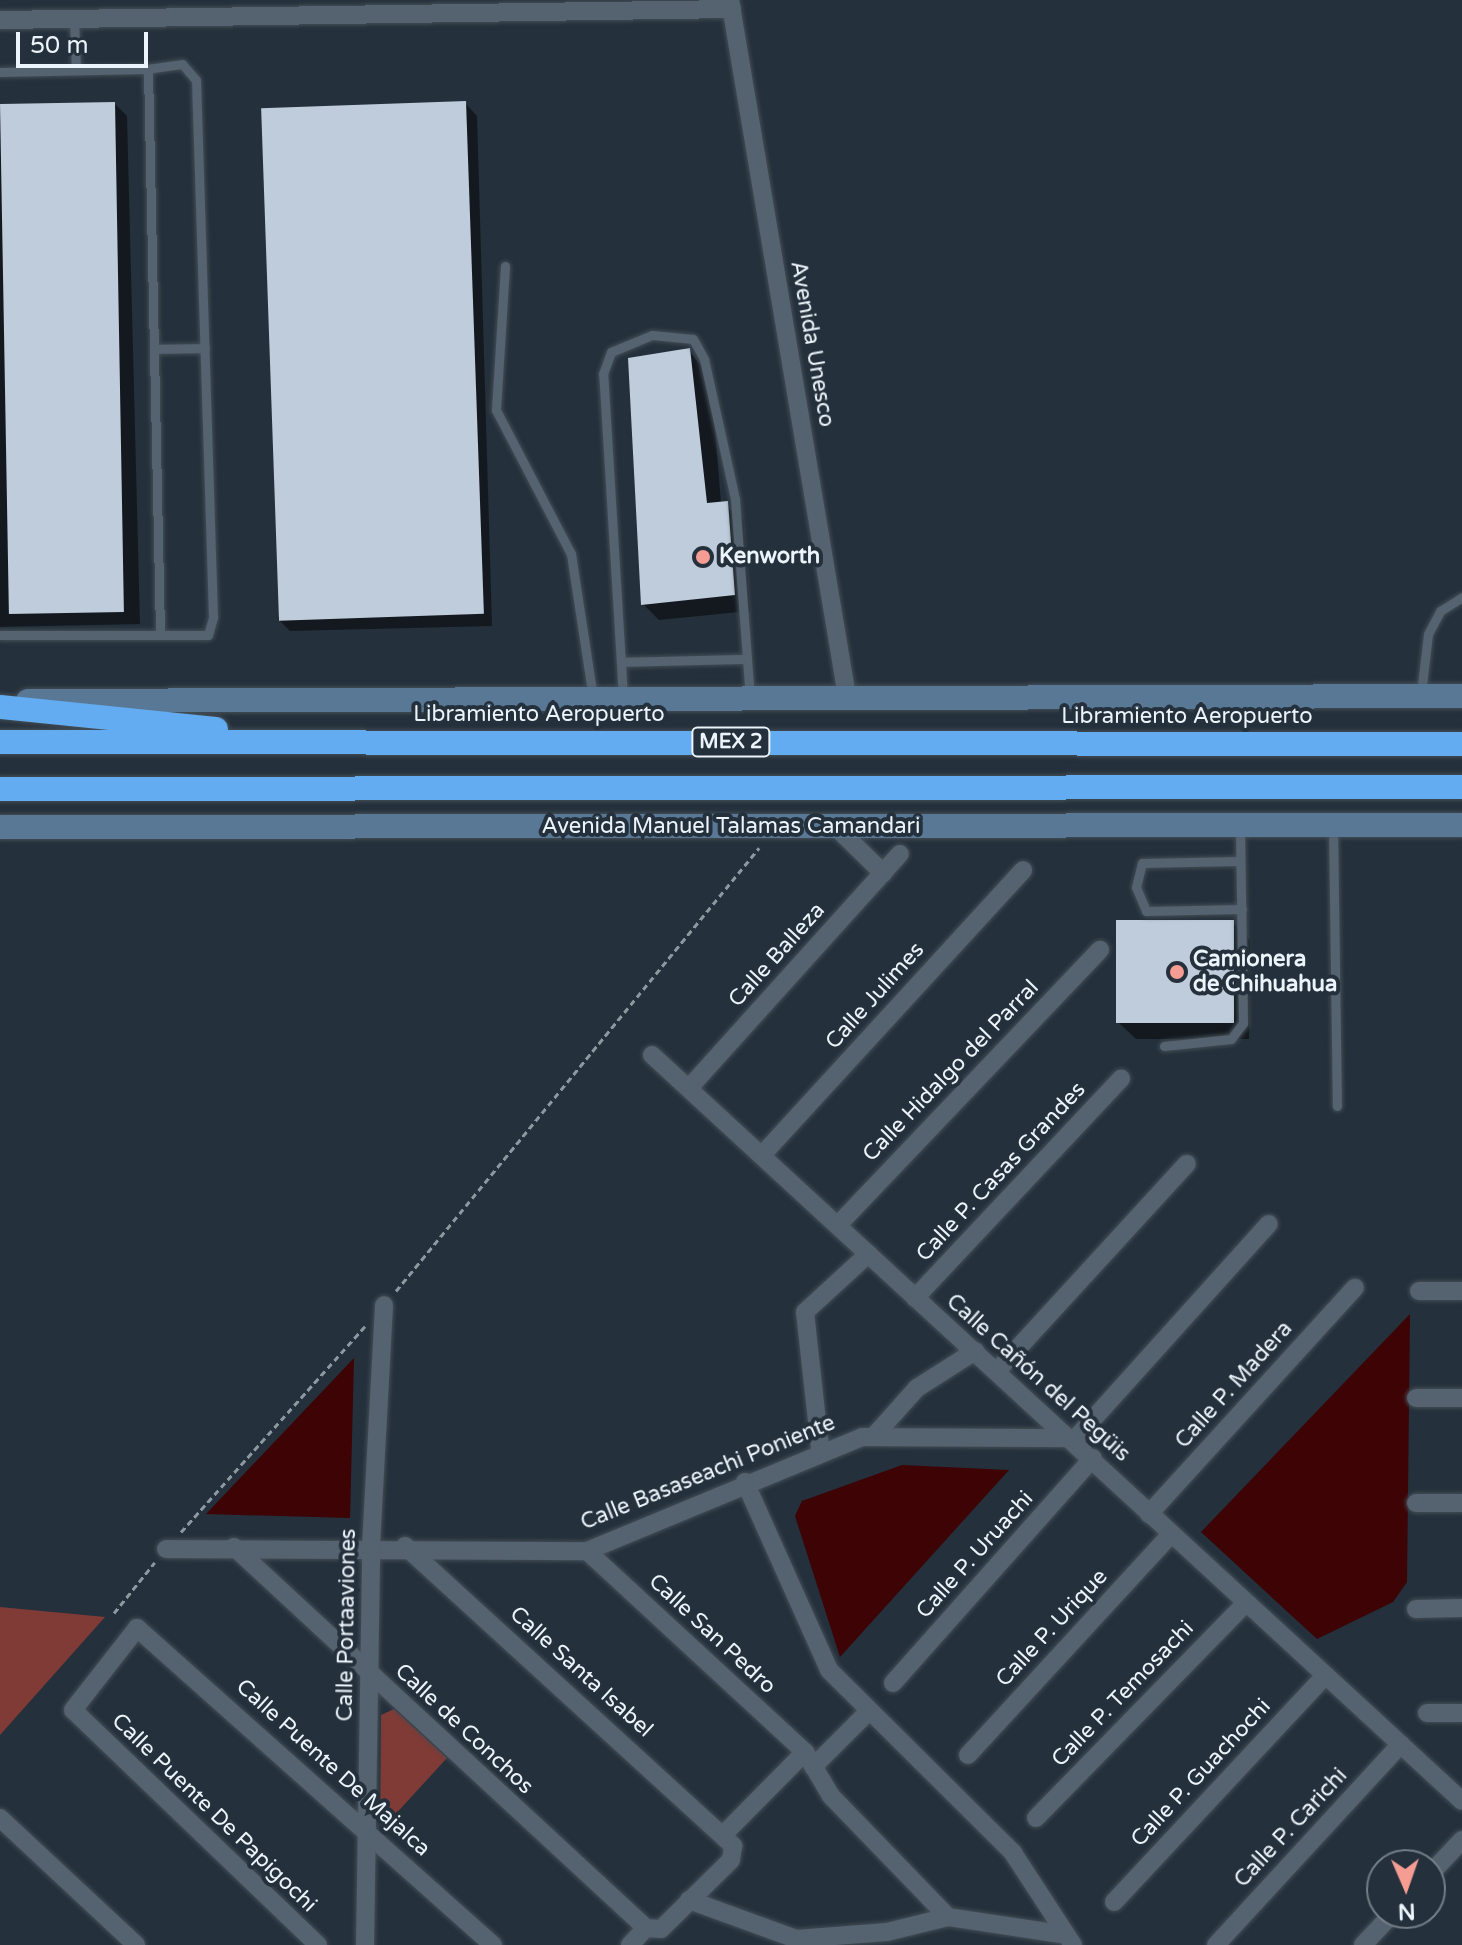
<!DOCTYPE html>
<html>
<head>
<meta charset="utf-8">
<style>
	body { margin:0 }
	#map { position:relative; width:1462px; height:1945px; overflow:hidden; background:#24303b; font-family:"Varela Round",sans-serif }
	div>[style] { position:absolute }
	.green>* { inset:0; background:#803b36 }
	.water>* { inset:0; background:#3d0305 }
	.shadow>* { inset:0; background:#0007 }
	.building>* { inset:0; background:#beccdb; transform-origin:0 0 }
	.path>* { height:3px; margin-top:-1.5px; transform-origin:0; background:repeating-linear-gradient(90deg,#8e98a1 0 6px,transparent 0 10px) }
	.roads { filter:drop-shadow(0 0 2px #434d56) drop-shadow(0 0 2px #434d56) }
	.lane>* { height:9px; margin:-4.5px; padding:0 4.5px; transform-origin:4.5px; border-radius:4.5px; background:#55626f }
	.street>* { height:18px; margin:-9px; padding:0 9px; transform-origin:9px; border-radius:9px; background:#55626f }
	.secondary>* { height:24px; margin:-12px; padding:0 12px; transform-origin:12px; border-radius:12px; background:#597896 }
	.highway>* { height:24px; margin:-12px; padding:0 12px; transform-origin:12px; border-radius:12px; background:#63acf1 }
	.dots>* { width:22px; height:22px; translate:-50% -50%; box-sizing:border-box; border:4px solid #24303b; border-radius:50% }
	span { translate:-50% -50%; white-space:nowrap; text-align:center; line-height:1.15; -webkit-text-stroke:8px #24303b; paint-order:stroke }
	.shield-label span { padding:2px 6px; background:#24303b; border:2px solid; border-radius:6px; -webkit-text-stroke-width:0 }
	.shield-label { font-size:20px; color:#ecf4fb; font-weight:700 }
	.street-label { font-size:22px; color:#ecf4fb }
	.poi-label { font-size:22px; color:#ecf4fb; font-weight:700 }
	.left { translate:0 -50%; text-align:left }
	.north { position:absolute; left:1366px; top:1849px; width:80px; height:80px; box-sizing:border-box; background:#24303b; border:2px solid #747e88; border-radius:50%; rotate:178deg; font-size:22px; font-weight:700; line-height:32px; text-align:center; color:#ecf4fb }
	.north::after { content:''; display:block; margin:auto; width:28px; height:36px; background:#f59c93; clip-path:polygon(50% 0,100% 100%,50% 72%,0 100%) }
	.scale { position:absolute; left:16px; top:32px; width:132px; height:36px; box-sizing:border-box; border:4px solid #ecf4fb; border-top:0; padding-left:10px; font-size:24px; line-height:28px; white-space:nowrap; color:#ecf4fb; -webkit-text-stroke:6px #24303b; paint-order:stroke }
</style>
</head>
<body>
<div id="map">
	<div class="green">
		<i style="clip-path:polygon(0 1607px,105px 1617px,0 1735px)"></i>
		<i style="clip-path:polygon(394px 1709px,447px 1758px,380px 1831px,381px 1715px)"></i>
	</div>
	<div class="water">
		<i style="clip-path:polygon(1410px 1314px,1407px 1582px,1393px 1602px,1317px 1639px,1201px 1532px)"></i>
		<i style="clip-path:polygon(354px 1358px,350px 1518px,206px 1514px)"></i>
		<i style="clip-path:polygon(902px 1465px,1009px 1470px,840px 1657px,795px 1516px,802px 1501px)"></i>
	</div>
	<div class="shadow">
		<i style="clip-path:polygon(465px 103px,477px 116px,492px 626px,290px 631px,278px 619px)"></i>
		<i style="clip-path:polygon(115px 104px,127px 116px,140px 624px,0 627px,0 107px)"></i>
		<i style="clip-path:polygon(689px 351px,711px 378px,721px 503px,743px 519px,750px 611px,659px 620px,643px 604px)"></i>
		<i style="clip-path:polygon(1233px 923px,1250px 940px,1249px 1039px,1136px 1039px,1119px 1023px)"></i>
	</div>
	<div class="building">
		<i style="left:466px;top:101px;width:513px;height:205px;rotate:88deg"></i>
		<i style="left:115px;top:102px;width:510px;height:115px;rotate:89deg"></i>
		<i style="clip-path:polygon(690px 348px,707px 503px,728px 501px,735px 595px,641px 605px,628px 358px)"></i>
		<i style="left:1116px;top:920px;width:118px;height:103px"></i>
	</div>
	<div class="path">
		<i style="left:396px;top:1291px;width:573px;rotate:-50.67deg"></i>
		<i style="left:181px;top:1532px;width:276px;rotate:-48.2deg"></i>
		<i style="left:114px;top:1613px;width:65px;rotate:-51.2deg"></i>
	</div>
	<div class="roads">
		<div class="lane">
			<i style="left:74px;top:19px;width:51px;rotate:87.8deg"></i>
			<i style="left:0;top:72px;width:148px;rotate:-1.2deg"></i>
			<i style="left:505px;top:266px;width:144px;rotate:93.6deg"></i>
			<i style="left:496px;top:410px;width:162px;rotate:62.5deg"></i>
			<i style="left:571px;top:554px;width:146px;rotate:81.3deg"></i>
			<i style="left:154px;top:349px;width:51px;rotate:-1.1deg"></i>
			<i style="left:0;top:635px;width:208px"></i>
			<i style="left:208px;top:635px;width:19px;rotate:-74deg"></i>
			<i style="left:213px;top:617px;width:537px;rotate:-91.81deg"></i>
			<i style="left:196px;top:80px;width:21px;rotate:-131deg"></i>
			<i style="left:182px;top:64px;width:34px;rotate:172deg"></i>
			<i style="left:148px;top:69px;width:563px;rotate:88.78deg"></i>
			<i style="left:621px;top:662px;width:126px;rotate:-1.4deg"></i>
			<i style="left:1421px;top:693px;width:59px;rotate:-83.2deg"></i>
			<i style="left:1428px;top:634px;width:26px;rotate:-62deg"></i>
			<i style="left:1440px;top:611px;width:26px;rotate:-32deg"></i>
			<i style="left:623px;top:697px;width:324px;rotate:-93.5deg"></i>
			<i style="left:603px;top:374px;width:23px;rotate:-70deg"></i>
			<i style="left:611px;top:352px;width:44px;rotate:-22.5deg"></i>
			<i style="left:652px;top:335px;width:41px;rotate:5.6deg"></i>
			<i style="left:693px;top:339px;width:23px;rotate:61deg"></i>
			<i style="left:704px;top:359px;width:143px;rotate:77.5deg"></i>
			<i style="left:735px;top:499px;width:199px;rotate:85.7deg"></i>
			<i style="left:1333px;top:826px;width:280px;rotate:89.2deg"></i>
			<i style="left:1240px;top:861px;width:98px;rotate:178.8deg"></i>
			<i style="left:1142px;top:863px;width:25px;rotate:104deg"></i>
			<i style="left:1136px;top:887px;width:26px;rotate:67deg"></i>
			<i style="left:1146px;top:911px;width:96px;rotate:-1.2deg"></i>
			<i style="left:1164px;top:1046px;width:67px;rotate:-6deg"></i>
			<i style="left:1231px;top:1039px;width:20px;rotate:-53deg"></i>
			<i style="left:1243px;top:1023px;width:196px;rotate:-90.9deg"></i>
		</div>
		<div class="street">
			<i style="left:730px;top:0;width:706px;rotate:80.46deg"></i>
			<i style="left:0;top:20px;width:732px;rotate:-0.86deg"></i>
			<i style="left:836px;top:827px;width:66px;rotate:44.4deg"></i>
			<i style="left:652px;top:1055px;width:1101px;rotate:42.64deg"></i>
			<i style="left:689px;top:1088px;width:315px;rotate:-48deg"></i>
			<i style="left:763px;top:1154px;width:385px;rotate:-47.5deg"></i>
			<i style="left:838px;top:1225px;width:380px;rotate:-46.4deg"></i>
			<i style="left:1419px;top:1291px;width:43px"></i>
			<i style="left:915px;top:1298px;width:301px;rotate:-46.8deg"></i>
			<i style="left:997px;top:1371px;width:281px;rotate:-47.5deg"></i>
			<i style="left:1416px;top:1398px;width:46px"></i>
			<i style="left:875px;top:1435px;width:63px;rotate:-48.2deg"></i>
			<i style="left:917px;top:1388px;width:69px;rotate:-32.5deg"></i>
			<i style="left:820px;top:1448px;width:137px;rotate:-96.3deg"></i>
			<i style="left:805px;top:1312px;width:86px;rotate:-42.6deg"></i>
			<i style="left:745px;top:1482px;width:206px;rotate:65.9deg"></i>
			<i style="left:829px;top:1670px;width:260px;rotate:44.8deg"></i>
			<i style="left:1013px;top:1853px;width:110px;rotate:56.9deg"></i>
			<i style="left:1416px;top:1503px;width:46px"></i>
			<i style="left:1149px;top:1514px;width:306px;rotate:-47.7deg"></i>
			<i style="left:405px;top:1546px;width:445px;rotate:42.4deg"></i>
			<i style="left:733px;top:1846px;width:14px;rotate:98deg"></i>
			<i style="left:731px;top:1860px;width:98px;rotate:135.4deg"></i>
			<i style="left:661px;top:1929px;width:15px;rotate:-176deg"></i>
			<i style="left:234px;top:1547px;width:561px;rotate:42.76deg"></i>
			<i style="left:166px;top:1549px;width:421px;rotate:0.3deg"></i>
			<i style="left:587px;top:1551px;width:298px;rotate:-22.5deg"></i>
			<i style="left:862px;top:1437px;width:214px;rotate:0.3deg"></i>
			<i style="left:1076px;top:1438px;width:288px;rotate:-48deg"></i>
			<i style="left:587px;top:1551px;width:297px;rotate:42.7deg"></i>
			<i style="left:805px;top:1752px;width:51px;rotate:59.4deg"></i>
			<i style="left:831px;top:1796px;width:168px;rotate:46deg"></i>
			<i style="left:1416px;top:1609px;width:46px;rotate:-1.2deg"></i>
			<i style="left:893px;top:1683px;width:301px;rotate:-48.4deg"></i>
			<i style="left:1427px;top:1713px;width:35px"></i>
			<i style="left:968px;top:1755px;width:300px;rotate:-47.4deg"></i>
			<i style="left:813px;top:1767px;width:79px;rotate:-45deg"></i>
			<i style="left:0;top:1818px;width:186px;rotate:43deg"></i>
			<i style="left:1036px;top:1818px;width:299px;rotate:-45.7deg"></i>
			<i style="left:725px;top:1833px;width:114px;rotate:-45.4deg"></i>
			<i style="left:1430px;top:1874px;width:47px;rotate:-46.7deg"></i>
			<i style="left:689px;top:1900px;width:114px;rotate:20deg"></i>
			<i style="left:796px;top:1939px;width:91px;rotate:-4.4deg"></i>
			<i style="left:887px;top:1932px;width:63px;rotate:-13.8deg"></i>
			<i style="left:948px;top:1917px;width:113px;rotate:8.6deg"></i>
			<i style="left:1114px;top:1902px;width:308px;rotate:-47deg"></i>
			<i style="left:318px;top:1945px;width:339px;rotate:-136.2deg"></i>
			<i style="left:73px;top:1710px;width:104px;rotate:-52deg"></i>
			<i style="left:137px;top:1628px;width:477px;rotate:41.7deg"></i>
			<i style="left:365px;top:1945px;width:399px;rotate:-89.1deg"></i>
			<i style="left:371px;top:1546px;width:241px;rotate:-86.9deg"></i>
			<i style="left:630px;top:1945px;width:23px;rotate:-47deg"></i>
			<i style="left:1216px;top:1945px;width:273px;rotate:-47.4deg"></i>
			<i style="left:1363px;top:1945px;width:44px;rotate:-46.8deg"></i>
		</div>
		<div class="secondary">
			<i style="left:28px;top:701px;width:1434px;rotate:-0.2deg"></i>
			<i style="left:0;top:827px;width:1462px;rotate:-0.08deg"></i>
		</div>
		<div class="highway">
			<i style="left:0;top:707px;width:217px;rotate:5.8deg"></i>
			<i style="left:0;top:742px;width:1462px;rotate:0.08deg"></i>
			<i style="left:0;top:789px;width:1462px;rotate:-0.08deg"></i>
		</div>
	</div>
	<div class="dots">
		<i style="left:703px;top:557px;background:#f59c93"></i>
		<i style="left:1177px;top:972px;background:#f59c93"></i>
	</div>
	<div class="shield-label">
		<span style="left:731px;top:742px">MEX 2</span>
	</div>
	<div class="street-label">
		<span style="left:812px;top:344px;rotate:80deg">Avenida Unesco</span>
		<span style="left:539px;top:715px">Libramiento Aeropuerto</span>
		<span style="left:1187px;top:717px">Libramiento Aeropuerto</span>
		<span style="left:731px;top:827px">Avenida Manuel Talamas Camandari</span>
		<span style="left:777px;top:955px;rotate:-48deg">Calle Balleza</span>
		<span style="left:875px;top:996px;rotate:-48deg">Calle Julimes</span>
		<span style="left:951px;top:1071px;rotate:-46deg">Calle Hidalgo del Parral</span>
		<span style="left:1001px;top:1172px;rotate:-47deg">Calle P. Casas Grandes</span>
		<span style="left:1038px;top:1378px;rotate:42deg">Calle Cañón del Pegüis</span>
		<span style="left:1234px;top:1385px;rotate:-48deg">Calle P. Madera</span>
		<span style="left:708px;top:1473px;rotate:-22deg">Calle Basaseachi Poniente</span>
		<span style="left:975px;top:1555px;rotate:-48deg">Calle P. Uruachi</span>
		<span style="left:347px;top:1625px;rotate:-89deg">Calle Portaaviones</span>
		<span style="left:1052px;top:1628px;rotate:-47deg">Calle P. Urique</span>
		<span style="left:712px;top:1634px;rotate:43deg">Calle San Pedro</span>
		<span style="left:581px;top:1672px;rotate:42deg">Calle Santa Isabel</span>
		<span style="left:1123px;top:1694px;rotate:-46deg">Calle P. Temosachi</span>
		<span style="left:464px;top:1729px;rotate:43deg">Calle de Conchos</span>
		<span style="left:333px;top:1768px;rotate:42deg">Calle Puente De Majalca</span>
		<span style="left:1201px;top:1773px;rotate:-47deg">Calle P. Guachochi</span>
		<span style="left:214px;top:1813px;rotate:44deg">Calle Puente De Papigochi</span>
		<span style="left:1291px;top:1828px;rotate:-47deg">Calle P. Carichi</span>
	</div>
	<div class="poi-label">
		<span class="left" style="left:719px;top:557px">Kenworth</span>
		<span class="left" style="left:1193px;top:972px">Camionera<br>de Chihuahua</span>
	</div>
	<div class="north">N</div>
	<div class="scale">50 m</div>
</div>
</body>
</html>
